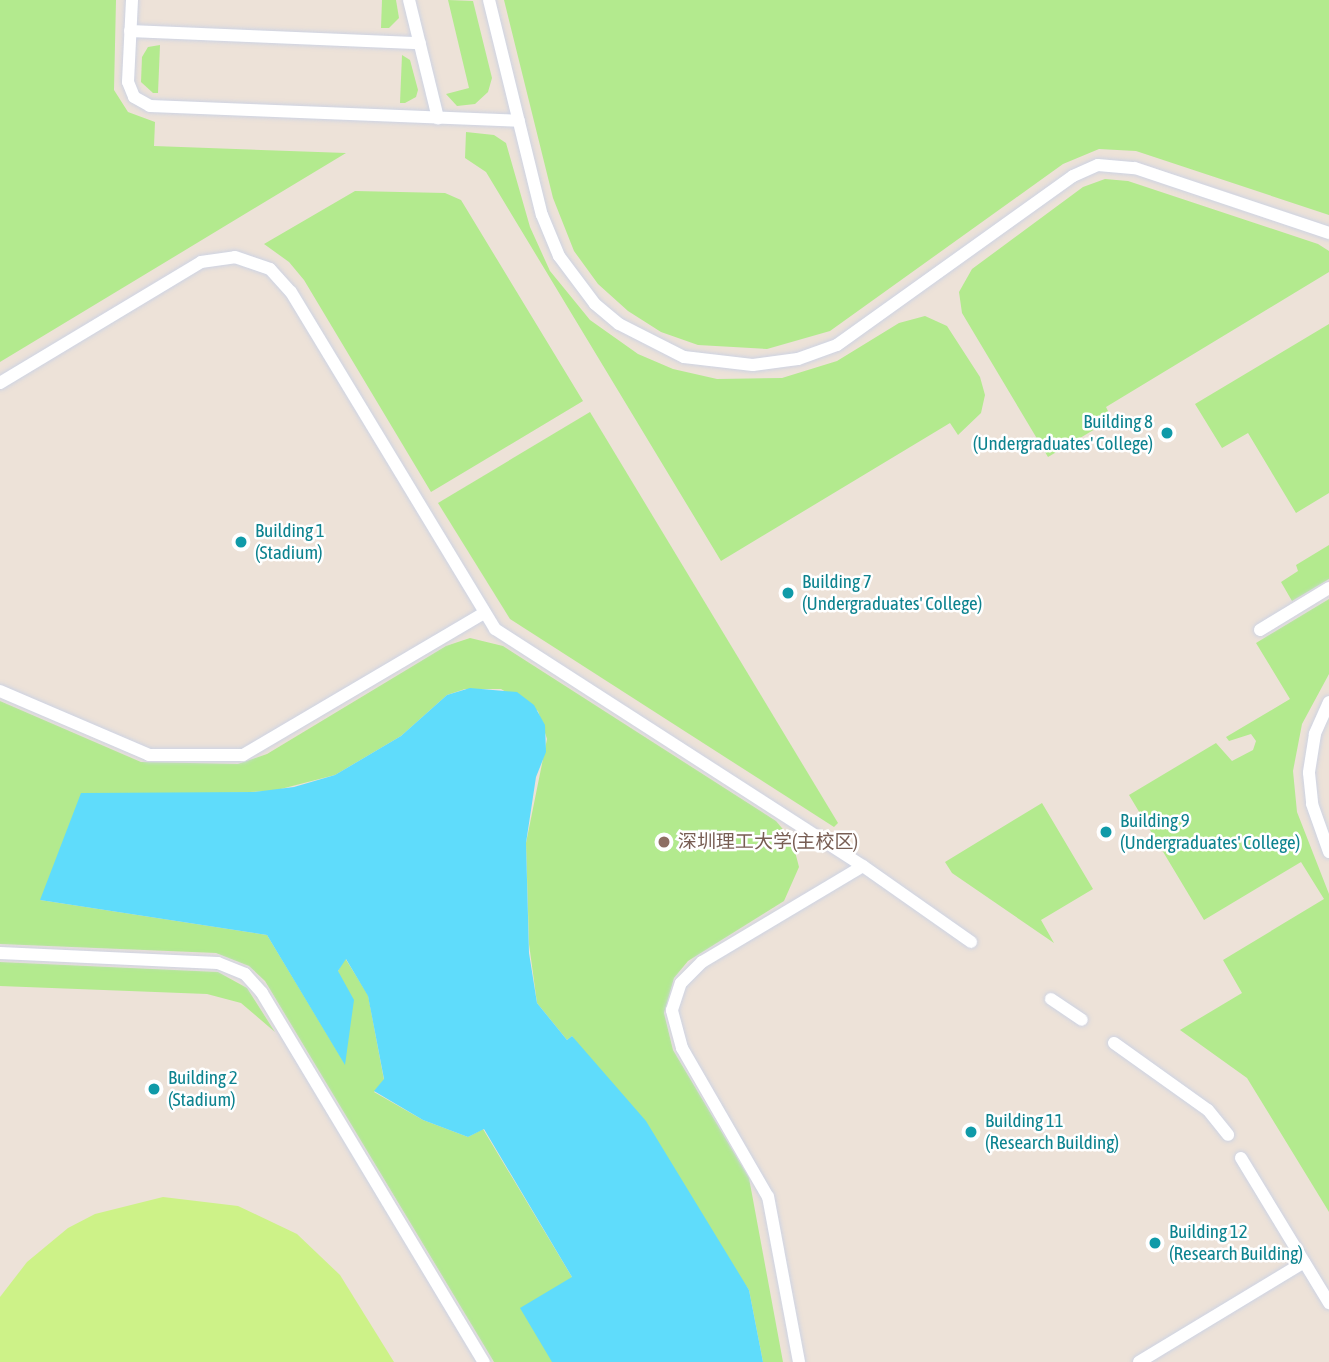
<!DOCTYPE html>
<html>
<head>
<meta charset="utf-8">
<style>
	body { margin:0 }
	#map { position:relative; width:1329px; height:1362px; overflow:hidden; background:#ede2d8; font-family:"Asap Condensed","Noto Sans SC",sans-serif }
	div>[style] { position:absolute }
	.green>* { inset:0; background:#b3ea8e }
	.pitch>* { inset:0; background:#cdf288 }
	.water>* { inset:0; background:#5fdcfb }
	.roads { filter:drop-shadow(0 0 2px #cdd3e3) drop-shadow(0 0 2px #cdd3e3) }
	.service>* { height:12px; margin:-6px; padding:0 6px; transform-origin:6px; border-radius:6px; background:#fff }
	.dots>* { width:19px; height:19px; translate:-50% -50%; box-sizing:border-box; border:4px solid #fff; border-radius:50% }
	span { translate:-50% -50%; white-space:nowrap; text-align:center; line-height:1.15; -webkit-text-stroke:5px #fff; paint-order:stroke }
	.culture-label { font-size:19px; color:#0d838f }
	.right { translate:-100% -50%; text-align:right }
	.left { translate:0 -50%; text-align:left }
	.education-label { font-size:19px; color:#785e54 }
</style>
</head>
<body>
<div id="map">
	<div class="green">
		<i style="clip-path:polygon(0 0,116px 0,114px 90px,128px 112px,155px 122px,154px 146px,346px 153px,0 362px)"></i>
		<i style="clip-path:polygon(382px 0,396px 0,399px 18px,389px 28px,381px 28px)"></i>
		<i style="clip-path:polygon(448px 0,473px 1px,492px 78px,488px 92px,475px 104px,457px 106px,446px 94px,469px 88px)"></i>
		<i style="clip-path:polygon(504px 0,1329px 0,1329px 215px,1136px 151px,1099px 149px,1063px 164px,830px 331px,767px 349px,698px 345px,661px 332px,628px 311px,598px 284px,574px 251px,553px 198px)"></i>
		<i style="clip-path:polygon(160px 45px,158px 93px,153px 93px,141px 82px,142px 57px,148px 47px)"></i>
		<i style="clip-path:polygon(402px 55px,410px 60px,418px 90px,416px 97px,405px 103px,400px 103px)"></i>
		<i style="clip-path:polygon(466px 132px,494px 135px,506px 143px,530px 227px,550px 271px,590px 320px,638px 354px,673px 369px,717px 379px,782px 378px,837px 361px,899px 323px,925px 316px,947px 326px,980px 377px,985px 395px,981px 413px,958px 435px,950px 423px,721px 561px,486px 172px,465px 158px)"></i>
		<i style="clip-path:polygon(1105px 179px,1128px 181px,1318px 244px,1329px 251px,1329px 272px,1106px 407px,1112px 419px,1048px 457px,962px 313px,959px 292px,972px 269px,1083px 187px)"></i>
		<i style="clip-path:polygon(355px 191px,445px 193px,461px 200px,583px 401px,431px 492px,304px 280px,289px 262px,264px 244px)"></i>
		<i style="clip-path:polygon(1329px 324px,1329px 493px,1296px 513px,1248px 433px,1222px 448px,1195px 404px)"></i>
		<i style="clip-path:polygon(590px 412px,838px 823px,834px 827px,510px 619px,438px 503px)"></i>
		<i style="clip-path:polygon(1329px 545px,1329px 579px,1292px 601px,1281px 582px,1298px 571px,1296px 565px)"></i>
		<i style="clip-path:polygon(1329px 599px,1329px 674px,1302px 724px,1293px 771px,1297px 812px,1329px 894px,1329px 1212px,1247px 1078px,1180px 1030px,1242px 993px,1223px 960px,1324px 899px,1301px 862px,1204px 920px,1129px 795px,1216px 743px,1232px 761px,1253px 750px,1256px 741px,1251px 734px,1229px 741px,1226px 737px,1290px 699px,1256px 643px)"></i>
		<i style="clip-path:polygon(470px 638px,503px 646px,776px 821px,792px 840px,799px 867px,784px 901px,688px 961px,674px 978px,664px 1013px,673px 1050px,749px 1178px,783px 1362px,763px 1362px,749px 1290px,572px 1036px,567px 1040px,537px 1003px,529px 944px,526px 843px,547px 739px,538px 711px,501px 689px,465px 689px,447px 695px,401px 736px,335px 775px,273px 791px,224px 793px,40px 900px,267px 935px,345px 1064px,338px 971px,345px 958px,368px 995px,384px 1080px,374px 1092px,423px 1120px,468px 1137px,483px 1129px,623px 1362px,494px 1362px,265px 981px,249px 966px,216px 953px,0 944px,0 701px,141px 762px,238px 764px,267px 754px,446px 646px)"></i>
		<i style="clip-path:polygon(1042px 803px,1093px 889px,1041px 920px,1054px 943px,952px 873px,945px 862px)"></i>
		<i style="clip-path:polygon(0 962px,218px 972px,247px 988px,275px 1032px,241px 1003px,207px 994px,0 986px)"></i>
	</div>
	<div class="pitch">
		<i style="clip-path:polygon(163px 1197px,238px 1206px,297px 1234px,340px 1275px,394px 1362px,0 1362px,0 1297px,27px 1262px,68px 1228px,95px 1214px)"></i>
	</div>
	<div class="water">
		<i style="clip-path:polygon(470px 688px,517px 692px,534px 705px,545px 725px,546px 752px,536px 777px,526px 843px,529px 953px,537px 1003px,567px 1040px,572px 1036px,646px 1121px,749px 1290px,763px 1362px,552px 1362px,520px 1308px,572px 1277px,484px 1129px,468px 1137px,423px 1120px,374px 1091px,384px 1079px,368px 996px,346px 959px,338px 971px,354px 1000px,345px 1065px,267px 935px,40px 900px,81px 793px,253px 792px,294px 787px,335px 775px,401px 736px,447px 695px)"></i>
	</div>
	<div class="roads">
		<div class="service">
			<i style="left:132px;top:0;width:82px;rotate:92.8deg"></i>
			<i style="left:128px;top:82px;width:16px;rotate:68deg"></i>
			<i style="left:134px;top:97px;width:18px;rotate:29deg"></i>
			<i style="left:150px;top:106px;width:369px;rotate:2.3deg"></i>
			<i style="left:409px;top:0;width:122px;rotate:76.2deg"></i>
			<i style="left:489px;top:0;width:221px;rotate:76.2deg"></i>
			<i style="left:542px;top:215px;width:44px;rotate:67.5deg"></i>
			<i style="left:559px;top:256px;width:60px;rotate:53.1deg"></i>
			<i style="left:595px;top:304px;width:31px;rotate:40deg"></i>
			<i style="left:619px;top:324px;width:73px;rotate:26.9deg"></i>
			<i style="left:684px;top:357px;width:69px;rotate:6.6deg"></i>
			<i style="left:753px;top:365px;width:45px;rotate:-7.6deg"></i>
			<i style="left:798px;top:359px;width:41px;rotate:-19.7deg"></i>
			<i style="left:837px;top:345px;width:290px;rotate:-35.6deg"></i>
			<i style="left:1073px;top:176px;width:27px;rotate:-24deg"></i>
			<i style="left:1098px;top:165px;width:37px;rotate:5deg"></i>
			<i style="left:1135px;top:168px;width:205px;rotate:18.5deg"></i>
			<i style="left:130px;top:31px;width:290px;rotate:2.4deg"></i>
			<i style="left:0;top:383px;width:235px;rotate:-31deg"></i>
			<i style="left:201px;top:262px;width:34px;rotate:-8deg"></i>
			<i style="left:235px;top:257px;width:37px;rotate:19deg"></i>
			<i style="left:270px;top:269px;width:31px;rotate:48deg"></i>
			<i style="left:291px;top:292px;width:394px;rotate:58.8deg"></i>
			<i style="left:495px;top:629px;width:438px;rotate:32.8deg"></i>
			<i style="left:863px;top:866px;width:132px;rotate:35.1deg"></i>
			<i style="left:1260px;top:630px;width:81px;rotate:-31.3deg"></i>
			<i style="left:0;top:691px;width:162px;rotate:23.2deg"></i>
			<i style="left:149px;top:755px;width:94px"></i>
			<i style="left:243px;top:755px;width:280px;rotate:-30.5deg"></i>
			<i style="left:1329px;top:702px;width:35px;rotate:114deg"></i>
			<i style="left:1315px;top:734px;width:39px;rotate:99deg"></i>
			<i style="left:1309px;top:773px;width:31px;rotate:84deg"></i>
			<i style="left:1312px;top:804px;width:51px;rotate:70.5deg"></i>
			<i style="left:0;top:953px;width:218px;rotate:2.6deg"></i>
			<i style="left:218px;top:963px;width:29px;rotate:22deg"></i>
			<i style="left:245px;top:974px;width:25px;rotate:48deg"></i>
			<i style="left:262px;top:993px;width:431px;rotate:59deg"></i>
			<i style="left:1051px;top:999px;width:37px;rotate:34deg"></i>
			<i style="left:1114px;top:1043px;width:115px;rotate:35.5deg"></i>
			<i style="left:1208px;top:1110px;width:32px;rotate:51deg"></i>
			<i style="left:1241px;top:1158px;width:170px;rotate:58.7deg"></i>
			<i style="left:799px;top:1362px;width:168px;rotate:-100.6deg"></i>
			<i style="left:768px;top:1197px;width:172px;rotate:-120deg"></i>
			<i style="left:682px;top:1048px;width:39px;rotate:-105deg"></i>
			<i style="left:672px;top:1010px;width:28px;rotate:-72deg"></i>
			<i style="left:681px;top:983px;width:30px;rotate:-45deg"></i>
			<i style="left:702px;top:962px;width:187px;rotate:-30.8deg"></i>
			<i style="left:1139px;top:1362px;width:193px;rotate:-31.2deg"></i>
		</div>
	</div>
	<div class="dots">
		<i style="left:1167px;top:433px;background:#0f9aa8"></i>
		<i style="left:241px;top:542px;background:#0f9aa8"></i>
		<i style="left:788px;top:593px;background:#0f9aa8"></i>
		<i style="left:1106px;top:832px;background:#0f9aa8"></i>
		<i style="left:664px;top:842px;background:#8d6e63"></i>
		<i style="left:154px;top:1089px;background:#0f9aa8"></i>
		<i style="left:971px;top:1132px;background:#0f9aa8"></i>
		<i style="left:1155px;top:1243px;background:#0f9aa8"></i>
	</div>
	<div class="culture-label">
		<span class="right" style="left:1153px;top:433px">Building 8<br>(Undergraduates' College)</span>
		<span class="left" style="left:255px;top:542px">Building 1<br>(Stadium)</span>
		<span class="left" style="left:802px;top:593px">Building 7<br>(Undergraduates' College)</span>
		<span class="left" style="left:1120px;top:832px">Building 9<br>(Undergraduates' College)</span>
		<span class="left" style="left:168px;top:1089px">Building 2<br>(Stadium)</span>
		<span class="left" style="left:985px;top:1132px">Building 11<br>(Research Building)</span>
		<span class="left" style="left:1169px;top:1243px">Building 12<br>(Research Building)</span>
	</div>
	<div class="education-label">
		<span class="left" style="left:678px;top:842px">深圳理工大学(主校区)</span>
	</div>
</div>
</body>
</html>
